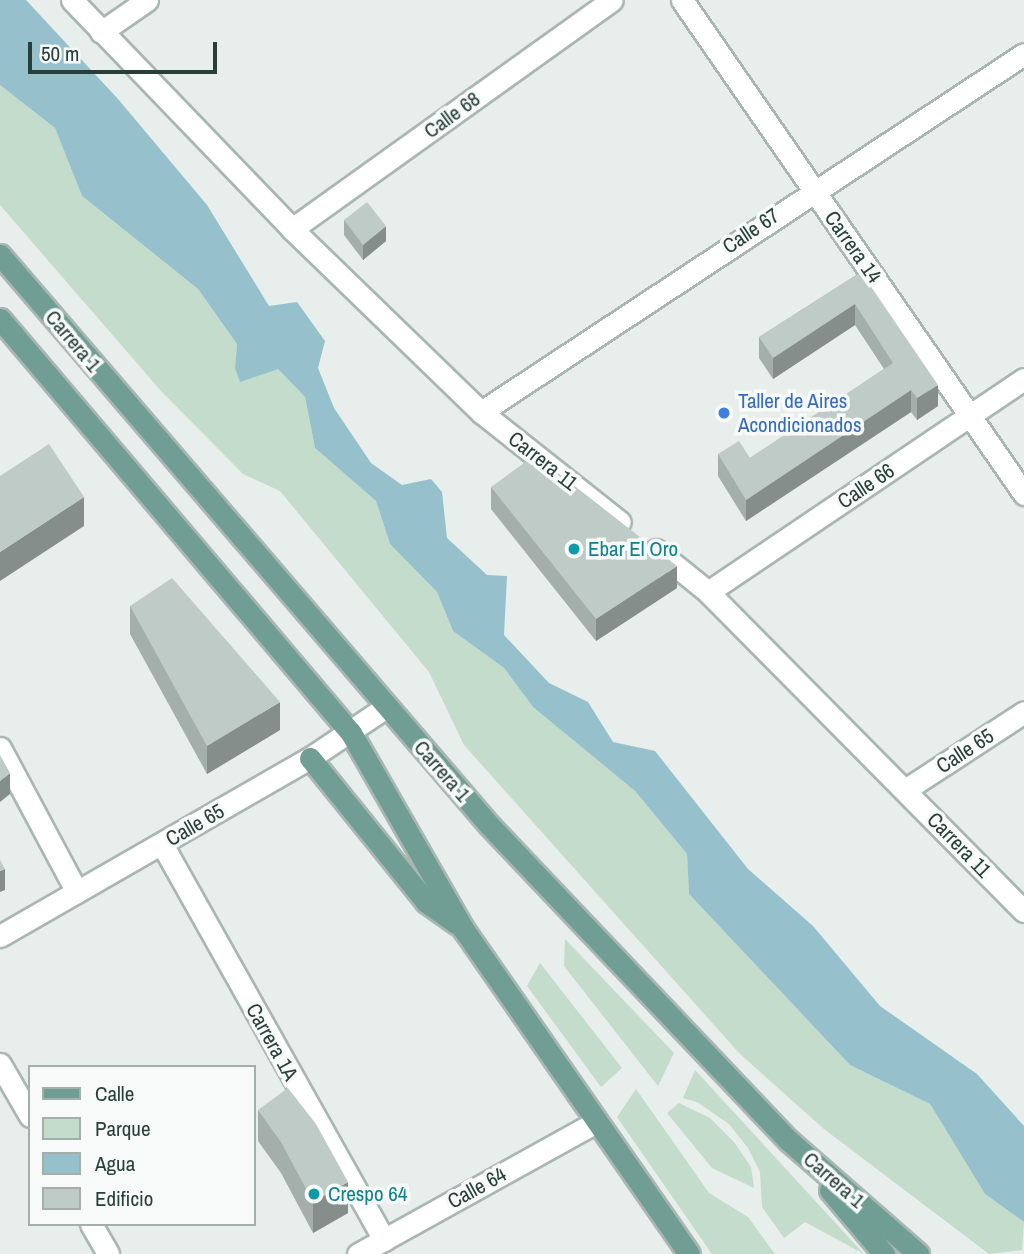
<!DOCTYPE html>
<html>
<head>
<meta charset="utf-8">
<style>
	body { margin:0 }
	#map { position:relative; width:1024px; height:1254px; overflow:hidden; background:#e7eeeb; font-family:"Archivo Narrow",sans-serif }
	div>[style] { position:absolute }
	.green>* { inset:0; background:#c3dccb }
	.water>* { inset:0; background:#96c1cc }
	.roads { filter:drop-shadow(2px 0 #aab6b2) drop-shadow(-2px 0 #aab6b2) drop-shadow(0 2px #aab6b2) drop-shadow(0 -2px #aab6b2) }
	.minor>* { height:21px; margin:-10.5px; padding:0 10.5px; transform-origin:10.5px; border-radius:10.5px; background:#fff }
	.major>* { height:21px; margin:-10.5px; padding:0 10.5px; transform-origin:10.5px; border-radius:10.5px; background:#719e94 }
	.wall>* { inset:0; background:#a4afab }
	.shaded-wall>* { inset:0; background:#868e8b }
	.building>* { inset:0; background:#bfcbc7 }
	.dots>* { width:19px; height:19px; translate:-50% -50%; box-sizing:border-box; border:4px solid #f7faf9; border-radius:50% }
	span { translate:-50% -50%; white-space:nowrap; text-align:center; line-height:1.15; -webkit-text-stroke:7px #f7faf9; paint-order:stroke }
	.street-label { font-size:21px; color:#273e39 }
	.shop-label { font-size:21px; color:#366cbe }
	.left { translate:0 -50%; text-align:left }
	.culture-label { font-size:21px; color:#0d838f }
	.legend { position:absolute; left:28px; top:1065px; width:228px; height:161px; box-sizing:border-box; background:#f7faf9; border:2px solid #a4afac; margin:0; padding:9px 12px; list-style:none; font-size:21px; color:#273e39 }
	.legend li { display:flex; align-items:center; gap:14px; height:35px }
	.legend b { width:35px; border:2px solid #a4afac }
	.scale { position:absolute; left:28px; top:42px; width:189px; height:32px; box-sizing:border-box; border:4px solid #273e39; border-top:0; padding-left:9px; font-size:21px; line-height:24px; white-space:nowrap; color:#273e39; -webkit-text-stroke:5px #f7faf9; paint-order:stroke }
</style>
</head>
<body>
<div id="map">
	<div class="green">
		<i style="clip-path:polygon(0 85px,55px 128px,82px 196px,198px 289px,237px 344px,235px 368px,278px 369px,305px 397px,315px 448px,376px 501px,390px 544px,437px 592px,453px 631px,504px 668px,533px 707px,635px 791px,687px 854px,689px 894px,850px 1065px,930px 1104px,985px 1194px,1024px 1222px,1022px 1250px,989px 1254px,824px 1129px,740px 1054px,464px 745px,429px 672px,280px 491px,243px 474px,161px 391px,0 205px)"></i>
		<i style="clip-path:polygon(565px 939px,674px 1053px,658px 1086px,564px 966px)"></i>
		<i style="clip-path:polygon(540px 963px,622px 1068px,601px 1087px,527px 986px)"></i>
		<i style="clip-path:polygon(695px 1070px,864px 1254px,805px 1222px,784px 1238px,762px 1207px,760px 1172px,748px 1148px,729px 1124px,697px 1102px,683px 1098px)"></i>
		<i style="clip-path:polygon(636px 1089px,709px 1193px,748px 1217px,775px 1254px,712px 1254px,617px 1117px)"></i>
		<i style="clip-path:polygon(679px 1103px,710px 1118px,734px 1142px,751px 1167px,754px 1188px,712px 1168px,667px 1113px)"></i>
	</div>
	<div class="water">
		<i style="clip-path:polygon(0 0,26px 0,118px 99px,207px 205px,269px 306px,297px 302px,325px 341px,318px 368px,334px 408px,371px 463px,402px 485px,431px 479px,442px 492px,447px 538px,487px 575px,507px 576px,504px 635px,549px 683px,588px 702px,613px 742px,655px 751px,748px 869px,813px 926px,880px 1006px,977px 1074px,1024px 1126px,1024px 1222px,985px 1194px,930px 1104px,850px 1065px,689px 894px,687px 854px,635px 791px,533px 707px,504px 668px,453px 631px,437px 592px,390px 544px,376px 501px,315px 448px,305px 397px,278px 369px,240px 382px,235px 368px,237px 344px,198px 289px,82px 196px,55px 128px,0 85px)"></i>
	</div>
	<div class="roads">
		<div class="minor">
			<i style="left:72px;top:0;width:318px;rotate:46.1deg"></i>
			<i style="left:292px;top:229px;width:263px;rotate:44.1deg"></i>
			<i style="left:481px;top:412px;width:177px;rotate:38.4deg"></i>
			<i style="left:682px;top:0;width:601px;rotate:55.3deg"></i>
			<i style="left:101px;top:32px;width:56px;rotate:-34.8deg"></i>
			<i style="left:292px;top:229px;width:393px;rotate:-35.6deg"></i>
			<i style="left:481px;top:412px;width:650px;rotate:-33.4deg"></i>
			<i style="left:656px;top:550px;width:67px;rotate:38.9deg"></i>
			<i style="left:708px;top:592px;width:449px;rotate:45.3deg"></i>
			<i style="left:708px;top:592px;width:381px;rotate:-34deg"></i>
			<i style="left:0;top:748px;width:163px;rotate:61.9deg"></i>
			<i style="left:905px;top:790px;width:142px;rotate:-33.2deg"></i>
			<i style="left:162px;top:844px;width:454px;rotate:60.7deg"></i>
			<i style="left:0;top:936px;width:357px;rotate:-29.9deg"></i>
			<i style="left:310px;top:758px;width:92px;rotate:-33.9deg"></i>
			<i style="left:0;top:1064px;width:60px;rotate:60deg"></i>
			<i style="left:91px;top:1224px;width:34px;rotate:60deg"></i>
			<i style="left:358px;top:1254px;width:272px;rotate:-29deg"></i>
		</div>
		<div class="major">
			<i style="left:0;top:255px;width:752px;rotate:49.37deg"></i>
			<i style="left:490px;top:826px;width:433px;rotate:46.5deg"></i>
			<i style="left:788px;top:1140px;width:173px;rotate:41.2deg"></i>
			<i style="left:0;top:319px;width:543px;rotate:49.71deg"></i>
			<i style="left:351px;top:733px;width:227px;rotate:60.2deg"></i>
			<i style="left:464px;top:930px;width:394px;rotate:55.2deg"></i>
			<i style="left:310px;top:758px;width:185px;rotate:51.1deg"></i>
			<i style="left:426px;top:902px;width:38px;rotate:35deg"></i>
			<i style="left:830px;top:1190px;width:84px;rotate:49.8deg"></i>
		</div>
	</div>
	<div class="wall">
		<i style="clip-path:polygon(344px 220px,386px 241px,363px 260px,344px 235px)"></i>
		<i style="clip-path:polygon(861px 272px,938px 406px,917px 420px,911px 412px,746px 521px,718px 476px,718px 454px,750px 458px,884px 369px,855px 325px,773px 379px,759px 358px,759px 337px)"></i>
		<i style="clip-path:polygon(491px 487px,677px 588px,596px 641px,491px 509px)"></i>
		<i style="clip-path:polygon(130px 606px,280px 730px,207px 774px,130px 634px)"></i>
		<i style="clip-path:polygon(258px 1110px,348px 1213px,313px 1233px,281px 1173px,258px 1141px)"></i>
	</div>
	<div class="shaded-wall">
		<i style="clip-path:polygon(386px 226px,386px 241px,363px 260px,363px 245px)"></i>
		<i style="clip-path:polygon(855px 304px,855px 325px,773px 379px,773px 358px)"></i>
		<i style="clip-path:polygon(938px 385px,938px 406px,917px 420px,917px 398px)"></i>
		<i style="clip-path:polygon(911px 390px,911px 412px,746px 521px,746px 500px)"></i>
		<i style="clip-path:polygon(84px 497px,84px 526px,0 581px,0 552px)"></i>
		<i style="clip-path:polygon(677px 566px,677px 588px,596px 641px,596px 619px)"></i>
		<i style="clip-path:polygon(280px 702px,280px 730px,207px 774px,207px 746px)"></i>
		<i style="clip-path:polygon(10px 773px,10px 794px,0 802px,0 781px)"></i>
		<i style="clip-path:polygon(5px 869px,5px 890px,0 892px,0 871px)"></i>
		<i style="clip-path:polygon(348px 1182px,348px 1213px,313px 1233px,313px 1202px)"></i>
	</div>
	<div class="building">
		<i style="clip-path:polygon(367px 202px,386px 226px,363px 245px,344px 220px)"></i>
		<i style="clip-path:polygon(861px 272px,938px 385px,917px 398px,911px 390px,746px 500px,718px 454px,739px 441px,750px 458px,893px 363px,855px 304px,773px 358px,759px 337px)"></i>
		<i style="clip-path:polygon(49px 444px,84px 497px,0 552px,0 476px)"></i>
		<i style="clip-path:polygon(535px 455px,677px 566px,596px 619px,491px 487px)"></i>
		<i style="clip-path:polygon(172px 578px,280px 702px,207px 746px,130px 606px)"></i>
		<i style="clip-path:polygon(0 755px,10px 773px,0 781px)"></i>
		<i style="clip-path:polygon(0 860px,5px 869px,0 871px)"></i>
		<i style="clip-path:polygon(288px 1088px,316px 1124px,348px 1182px,313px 1202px,281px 1142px,258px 1110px)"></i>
	</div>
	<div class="dots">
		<i style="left:724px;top:413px;background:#3f7fe0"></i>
		<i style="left:574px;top:549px;background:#0f9aa8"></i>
		<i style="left:314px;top:1194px;background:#0f9aa8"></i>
	</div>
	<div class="street-label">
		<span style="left:452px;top:115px;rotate:-36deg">Calle 68</span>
		<span style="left:751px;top:231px;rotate:-34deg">Calle 67</span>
		<span style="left:853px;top:247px;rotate:55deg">Carrera 14</span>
		<span style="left:73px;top:341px;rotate:50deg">Carrera 1</span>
		<span style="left:543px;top:461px;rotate:38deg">Carrera 11</span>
		<span style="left:866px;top:486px;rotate:-34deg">Calle 66</span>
		<span style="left:965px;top:751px;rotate:-33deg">Calle 65</span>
		<span style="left:442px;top:771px;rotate:49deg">Carrera 1</span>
		<span style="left:195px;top:825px;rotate:-30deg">Calle 65</span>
		<span style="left:959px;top:845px;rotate:46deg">Carrera 11</span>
		<span style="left:272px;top:1042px;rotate:61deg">Carrera 1A</span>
		<span style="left:834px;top:1180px;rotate:41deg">Carrera 1</span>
		<span style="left:477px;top:1188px;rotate:-29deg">Calle 64</span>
	</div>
	<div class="shop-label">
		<span class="left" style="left:738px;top:413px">Taller de Aires<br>Acondicionados</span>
	</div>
	<div class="culture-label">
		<span class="left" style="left:588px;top:549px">Ebar El Oro</span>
		<span class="left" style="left:328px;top:1194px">Crespo 64</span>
	</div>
	<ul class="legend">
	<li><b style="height:9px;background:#719e94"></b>Calle</li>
	<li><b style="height:19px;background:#c3dccb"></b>Parque</li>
	<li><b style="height:19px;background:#96c1cc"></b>Agua</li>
	<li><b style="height:19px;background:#bfcbc7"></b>Edificio</li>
	</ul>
	<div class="scale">50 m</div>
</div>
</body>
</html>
